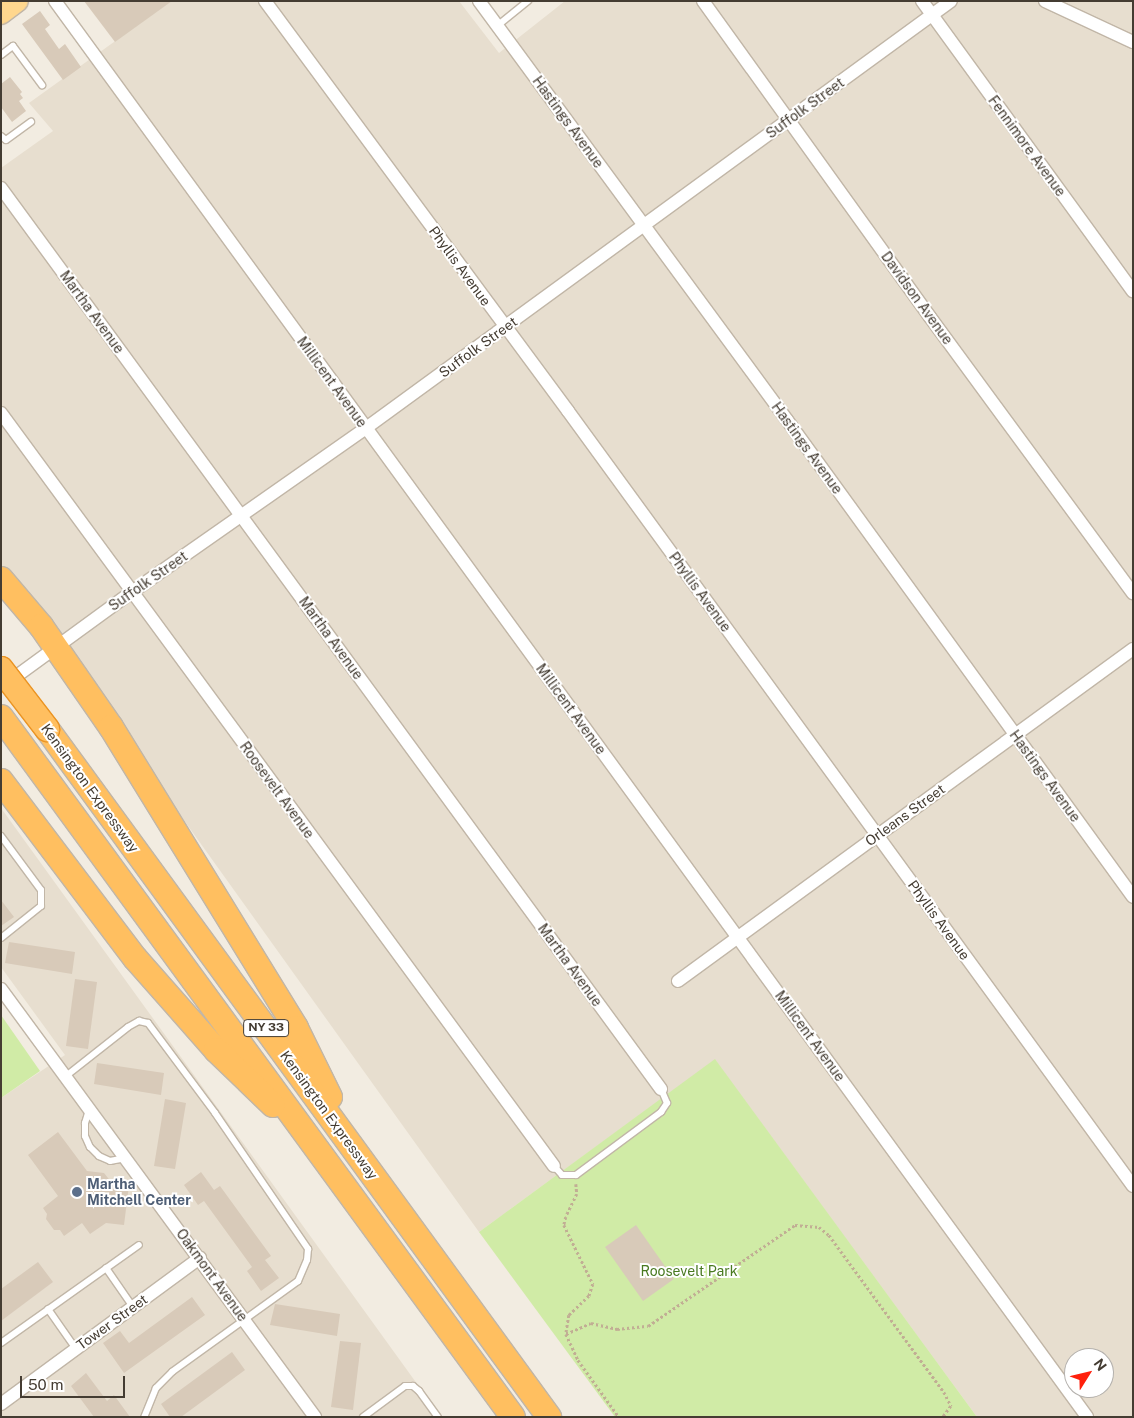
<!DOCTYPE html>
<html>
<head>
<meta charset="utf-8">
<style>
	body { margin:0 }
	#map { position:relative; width:1134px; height:1418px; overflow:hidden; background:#f2ece1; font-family:"Public Sans",sans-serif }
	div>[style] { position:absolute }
	.residential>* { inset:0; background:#e7decf }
	.green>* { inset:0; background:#d0eba6 }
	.building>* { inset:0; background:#d8cab9 }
	.path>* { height:2.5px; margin-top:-1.25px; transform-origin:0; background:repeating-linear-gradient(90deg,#c1ae94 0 2.5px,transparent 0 5px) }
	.roads { filter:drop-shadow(1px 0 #c1b6a7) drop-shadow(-1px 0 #c1b6a7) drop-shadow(0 1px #c1b6a7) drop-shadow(0 -1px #c1b6a7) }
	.service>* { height:6px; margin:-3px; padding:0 3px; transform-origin:3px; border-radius:3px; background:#fff }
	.minor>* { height:12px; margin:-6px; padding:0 6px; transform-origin:6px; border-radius:6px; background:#fff }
	.primary>* { height:20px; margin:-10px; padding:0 10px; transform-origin:10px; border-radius:10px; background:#ffd78e }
	.motorway>* { height:24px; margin:-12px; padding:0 12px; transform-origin:12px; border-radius:12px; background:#ffbf60 }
	.bridges { filter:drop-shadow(1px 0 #ea9424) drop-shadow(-1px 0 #ea9424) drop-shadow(0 1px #ea9424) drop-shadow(0 -1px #ea9424) }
	.motorway-bridge>* { height:24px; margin:-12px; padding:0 12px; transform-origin:12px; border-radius:12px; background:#ffbf60 }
	.dots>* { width:14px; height:14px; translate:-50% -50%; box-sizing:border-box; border:2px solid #fff; border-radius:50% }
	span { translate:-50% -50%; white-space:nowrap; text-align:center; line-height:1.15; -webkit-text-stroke:4px #fff; paint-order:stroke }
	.shield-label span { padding:1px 4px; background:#fff; border:1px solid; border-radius:4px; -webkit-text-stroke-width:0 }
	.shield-label { font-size:12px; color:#443c32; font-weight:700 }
	.street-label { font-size:14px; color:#443c32 }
	.service-label { font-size:14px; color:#4e5e75; font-weight:700 }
	.left { translate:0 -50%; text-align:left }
	.park-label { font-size:14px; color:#497a21 }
	.frame { position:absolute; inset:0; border:2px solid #443c32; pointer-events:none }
	.north { position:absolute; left:1064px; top:1348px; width:50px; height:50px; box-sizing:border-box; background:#fff; border:1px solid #b4b1ad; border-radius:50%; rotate:54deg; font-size:14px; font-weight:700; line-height:20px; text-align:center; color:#443c32 }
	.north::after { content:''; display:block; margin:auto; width:18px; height:22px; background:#ff200c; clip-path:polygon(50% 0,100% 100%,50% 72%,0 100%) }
	.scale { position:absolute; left:20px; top:1376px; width:105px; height:22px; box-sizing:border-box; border:2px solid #443c32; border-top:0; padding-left:6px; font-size:15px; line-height:18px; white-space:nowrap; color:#443c32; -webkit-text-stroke:4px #fff; paint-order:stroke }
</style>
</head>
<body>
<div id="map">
	<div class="residential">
		<i style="clip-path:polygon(evenodd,171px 1px,459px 1px,499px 53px,565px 1px,1133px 1px,1133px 1417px,977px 1417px,715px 1060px,479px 1232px,1px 565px,1px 168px,53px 131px,29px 103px,171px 1px,1074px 1358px,1104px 1358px,1104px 1388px,1074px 1388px,1074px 1358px)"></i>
		<i style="clip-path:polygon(1px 808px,441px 1417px,1px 1417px,1px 1098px,65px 1055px,1px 967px)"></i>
	</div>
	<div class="green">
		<i style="clip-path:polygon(1px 1015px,40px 1071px,1px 1098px)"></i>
		<i style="clip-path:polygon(715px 1059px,977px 1417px,615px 1417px,479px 1232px)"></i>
	</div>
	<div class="building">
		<i style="clip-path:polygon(84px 1px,172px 1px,115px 42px)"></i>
		<i style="clip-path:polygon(40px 11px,50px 25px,45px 29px,59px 49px,65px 44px,81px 67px,63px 80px,22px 24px)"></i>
		<i style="clip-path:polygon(10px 77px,22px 92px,20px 94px,23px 98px,19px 101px,26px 111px,12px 122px,1px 107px,1px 84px)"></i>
		<i style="clip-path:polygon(1px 900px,14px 917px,1px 926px)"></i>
		<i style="clip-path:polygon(9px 942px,75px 952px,72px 974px,5px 963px)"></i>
		<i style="clip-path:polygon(75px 979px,97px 982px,88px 1049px,66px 1046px)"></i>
		<i style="clip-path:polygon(97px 1063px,164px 1073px,161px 1095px,94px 1084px)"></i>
		<i style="clip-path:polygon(165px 1099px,186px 1103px,175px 1169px,154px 1166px)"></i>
		<i style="clip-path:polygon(58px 1132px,87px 1171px,104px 1173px,112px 1183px,129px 1185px,124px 1225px,106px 1223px,90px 1234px,82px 1223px,64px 1236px,60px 1230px,54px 1230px,46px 1219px,47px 1214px,43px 1208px,58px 1196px,28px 1155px)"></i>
		<i style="clip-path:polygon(201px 1172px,214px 1190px,220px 1186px,271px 1256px,265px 1260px,279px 1278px,261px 1291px,247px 1271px,252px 1267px,204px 1201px,198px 1205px,184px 1185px)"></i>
		<i style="clip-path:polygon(636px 1225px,674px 1279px,643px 1301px,605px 1247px)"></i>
		<i style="clip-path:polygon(38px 1262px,53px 1282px,1px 1321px,1px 1289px)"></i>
		<i style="clip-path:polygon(192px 1297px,205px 1315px,124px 1373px,103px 1343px,120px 1331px,129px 1343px)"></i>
		<i style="clip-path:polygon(275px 1304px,340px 1314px,337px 1336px,270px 1325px)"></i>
		<i style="clip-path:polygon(340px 1341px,361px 1343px,353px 1410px,331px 1407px)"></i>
		<i style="clip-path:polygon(232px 1352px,245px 1370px,181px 1417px,170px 1417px,161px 1404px)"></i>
		<i style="clip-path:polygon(86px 1373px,107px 1401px,114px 1395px,130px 1417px,94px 1417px,71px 1386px)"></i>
	</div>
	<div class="path">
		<i style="left:576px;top:1184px;width:10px;rotate:84deg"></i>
		<i style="left:577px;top:1194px;width:25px;rotate:116deg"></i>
		<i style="left:566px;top:1217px;width:8px;rotate:104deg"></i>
		<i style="left:564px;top:1225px;width:66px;rotate:63.8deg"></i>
		<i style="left:593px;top:1284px;width:13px;rotate:108deg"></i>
		<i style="left:589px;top:1296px;width:28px;rotate:136deg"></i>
		<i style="left:569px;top:1315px;width:19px;rotate:99deg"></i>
		<i style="left:566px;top:1334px;width:29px;rotate:65deg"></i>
		<i style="left:578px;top:1360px;width:70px;rotate:54.3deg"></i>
		<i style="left:566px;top:1334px;width:27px;rotate:-24deg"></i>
		<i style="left:591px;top:1323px;width:27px;rotate:13deg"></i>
		<i style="left:617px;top:1329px;width:31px;rotate:-6deg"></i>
		<i style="left:648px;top:1326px;width:178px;rotate:-34.5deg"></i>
		<i style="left:795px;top:1225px;width:24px;rotate:5deg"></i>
		<i style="left:819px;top:1227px;width:13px;rotate:39deg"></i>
		<i style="left:829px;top:1235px;width:195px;rotate:53.8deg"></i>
		<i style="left:944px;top:1392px;width:16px;rotate:63deg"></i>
		<i style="left:951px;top:1406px;width:14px;rotate:126deg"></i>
	</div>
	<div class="roads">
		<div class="service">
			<i style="left:497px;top:26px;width:40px;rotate:-39deg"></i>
			<i style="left:1px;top:55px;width:15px;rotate:-37deg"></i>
			<i style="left:13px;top:46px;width:49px;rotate:53.4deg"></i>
			<i style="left:1px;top:136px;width:6px;rotate:39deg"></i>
			<i style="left:6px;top:140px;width:31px;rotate:-36deg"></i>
			<i style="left:1px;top:836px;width:67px;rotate:53.5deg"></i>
			<i style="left:41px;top:890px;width:16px;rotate:90deg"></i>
			<i style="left:41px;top:906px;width:51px;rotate:141.3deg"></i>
			<i style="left:66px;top:1076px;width:79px;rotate:-38.3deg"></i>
			<i style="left:128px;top:1027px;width:13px;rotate:-29deg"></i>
			<i style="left:139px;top:1021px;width:9px;rotate:13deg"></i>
			<i style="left:148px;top:1023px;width:112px;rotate:53.3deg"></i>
			<i style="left:215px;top:1113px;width:165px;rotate:55.6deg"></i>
			<i style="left:308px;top:1249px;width:11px;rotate:95deg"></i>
			<i style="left:307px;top:1260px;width:23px;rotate:113deg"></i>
			<i style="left:298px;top:1281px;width:155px;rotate:144.2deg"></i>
			<i style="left:172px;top:1372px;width:23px;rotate:135deg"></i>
			<i style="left:156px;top:1388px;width:31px;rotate:112deg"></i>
			<i style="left:89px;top:1110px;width:14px;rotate:107deg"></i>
			<i style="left:85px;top:1123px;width:13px;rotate:90deg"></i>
			<i style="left:85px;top:1136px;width:12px;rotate:66deg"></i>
			<i style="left:90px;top:1147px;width:13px;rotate:45deg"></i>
			<i style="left:99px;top:1156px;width:12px;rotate:24deg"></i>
			<i style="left:110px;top:1161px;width:16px;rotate:-11deg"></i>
			<i style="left:554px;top:1166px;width:12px;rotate:48deg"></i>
			<i style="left:562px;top:1175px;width:14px"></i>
			<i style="left:576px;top:1175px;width:106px;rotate:-36.5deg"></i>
			<i style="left:661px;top:1112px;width:11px;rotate:-56deg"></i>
			<i style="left:667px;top:1103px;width:15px;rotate:-113deg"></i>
			<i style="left:106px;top:1268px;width:47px;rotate:55.3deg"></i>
			<i style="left:48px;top:1309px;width:49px;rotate:55deg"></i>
			<i style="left:1px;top:1343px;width:169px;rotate:-35.4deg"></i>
			<i style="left:363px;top:1417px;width:52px;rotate:-36.4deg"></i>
			<i style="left:405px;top:1386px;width:8px"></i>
			<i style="left:413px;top:1386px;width:8px;rotate:40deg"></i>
			<i style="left:419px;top:1391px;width:32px;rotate:54deg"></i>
		</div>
		<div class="minor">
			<i style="left:55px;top:1px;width:1752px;rotate:53.91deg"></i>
			<i style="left:265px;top:1px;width:510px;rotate:53.53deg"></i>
			<i style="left:568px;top:411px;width:959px;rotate:53.91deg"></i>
			<i style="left:479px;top:1px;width:520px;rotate:53.68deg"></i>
			<i style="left:787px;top:420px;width:589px;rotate:54.04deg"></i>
			<i style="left:703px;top:1px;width:389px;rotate:54.3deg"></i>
			<i style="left:930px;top:317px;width:343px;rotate:53.7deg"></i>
			<i style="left:922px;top:1px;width:359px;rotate:54deg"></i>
			<i style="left:1045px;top:1px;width:97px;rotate:25deg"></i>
			<i style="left:1px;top:188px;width:1117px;rotate:53.78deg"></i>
			<i style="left:1px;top:413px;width:934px;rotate:53.71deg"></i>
			<i style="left:7px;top:683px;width:155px;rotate:-36.1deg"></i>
			<i style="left:132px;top:592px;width:286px;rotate:-35deg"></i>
			<i style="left:366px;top:428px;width:724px;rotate:-36.13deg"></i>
			<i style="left:678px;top:981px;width:563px;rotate:-36.12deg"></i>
			<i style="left:1px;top:989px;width:531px;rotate:53.73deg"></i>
			<i style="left:1px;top:1404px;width:247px;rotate:-36.3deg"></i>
		</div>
		<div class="primary">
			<i style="left:1px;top:14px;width:21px;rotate:-37deg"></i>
		</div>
		<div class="motorway">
			<i style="left:1px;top:579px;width:62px;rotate:49.6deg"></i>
			<i style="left:41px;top:626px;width:123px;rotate:55.3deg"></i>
			<i style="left:111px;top:727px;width:353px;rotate:58.4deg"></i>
			<i style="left:296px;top:1028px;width:77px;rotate:63.8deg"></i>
			<i style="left:1px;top:717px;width:867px;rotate:53.82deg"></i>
			<i style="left:47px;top:729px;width:852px;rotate:53.88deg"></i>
			<i style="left:1px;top:781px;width:222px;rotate:52.9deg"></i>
			<i style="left:135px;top:958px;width:123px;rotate:48.6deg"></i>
			<i style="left:216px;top:1050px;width:79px;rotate:44deg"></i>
		</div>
	</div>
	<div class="bridges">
		<div class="motorway-bridge">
			<i style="left:1px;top:669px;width:76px;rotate:52.5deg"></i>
		</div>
	</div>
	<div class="dots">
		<i style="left:77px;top:1192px;background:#5c6f8a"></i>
	</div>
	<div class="shield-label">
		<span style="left:266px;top:1028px">NY 33</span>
	</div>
	<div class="street-label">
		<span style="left:805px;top:108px;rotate:-36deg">Suffolk Street</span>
		<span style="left:568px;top:122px;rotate:54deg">Hastings Avenue</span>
		<span style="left:1027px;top:146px;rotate:54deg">Fennimore Avenue</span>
		<span style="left:460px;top:266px;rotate:54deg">Phyllis Avenue</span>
		<span style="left:917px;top:298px;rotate:54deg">Davidson Avenue</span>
		<span style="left:92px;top:312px;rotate:54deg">Martha Avenue</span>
		<span style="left:478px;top:347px;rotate:-36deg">Suffolk Street</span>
		<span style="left:332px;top:382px;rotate:54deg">Millicent Avenue</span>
		<span style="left:807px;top:448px;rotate:54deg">Hastings Avenue</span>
		<span style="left:148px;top:581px;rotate:-35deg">Suffolk Street</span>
		<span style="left:700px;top:592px;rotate:54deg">Phyllis Avenue</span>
		<span style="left:331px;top:638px;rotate:54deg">Martha Avenue</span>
		<span style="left:571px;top:709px;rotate:54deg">Millicent Avenue</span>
		<span style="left:1045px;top:776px;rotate:54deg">Hastings Avenue</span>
		<span style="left:90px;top:788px;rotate:54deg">Kensington Expressway</span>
		<span style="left:277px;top:790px;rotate:54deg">Roosevelt Avenue</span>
		<span style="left:905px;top:815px;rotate:-36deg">Orleans Street</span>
		<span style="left:939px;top:920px;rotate:54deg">Phyllis Avenue</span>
		<span style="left:570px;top:965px;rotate:54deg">Martha Avenue</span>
		<span style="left:810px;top:1036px;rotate:54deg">Millicent Avenue</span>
		<span style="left:329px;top:1115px;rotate:54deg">Kensington Expressway</span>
		<span style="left:212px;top:1275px;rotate:54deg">Oakmont Avenue</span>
		<span style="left:112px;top:1322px;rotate:-36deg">Tower Street</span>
	</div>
	<div class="service-label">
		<span class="left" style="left:87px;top:1192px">Martha<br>Mitchell Center</span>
	</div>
	<div class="park-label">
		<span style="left:689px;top:1271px">Roosevelt Park</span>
	</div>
	<div class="frame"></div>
	<div class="north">N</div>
	<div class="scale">50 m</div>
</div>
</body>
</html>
